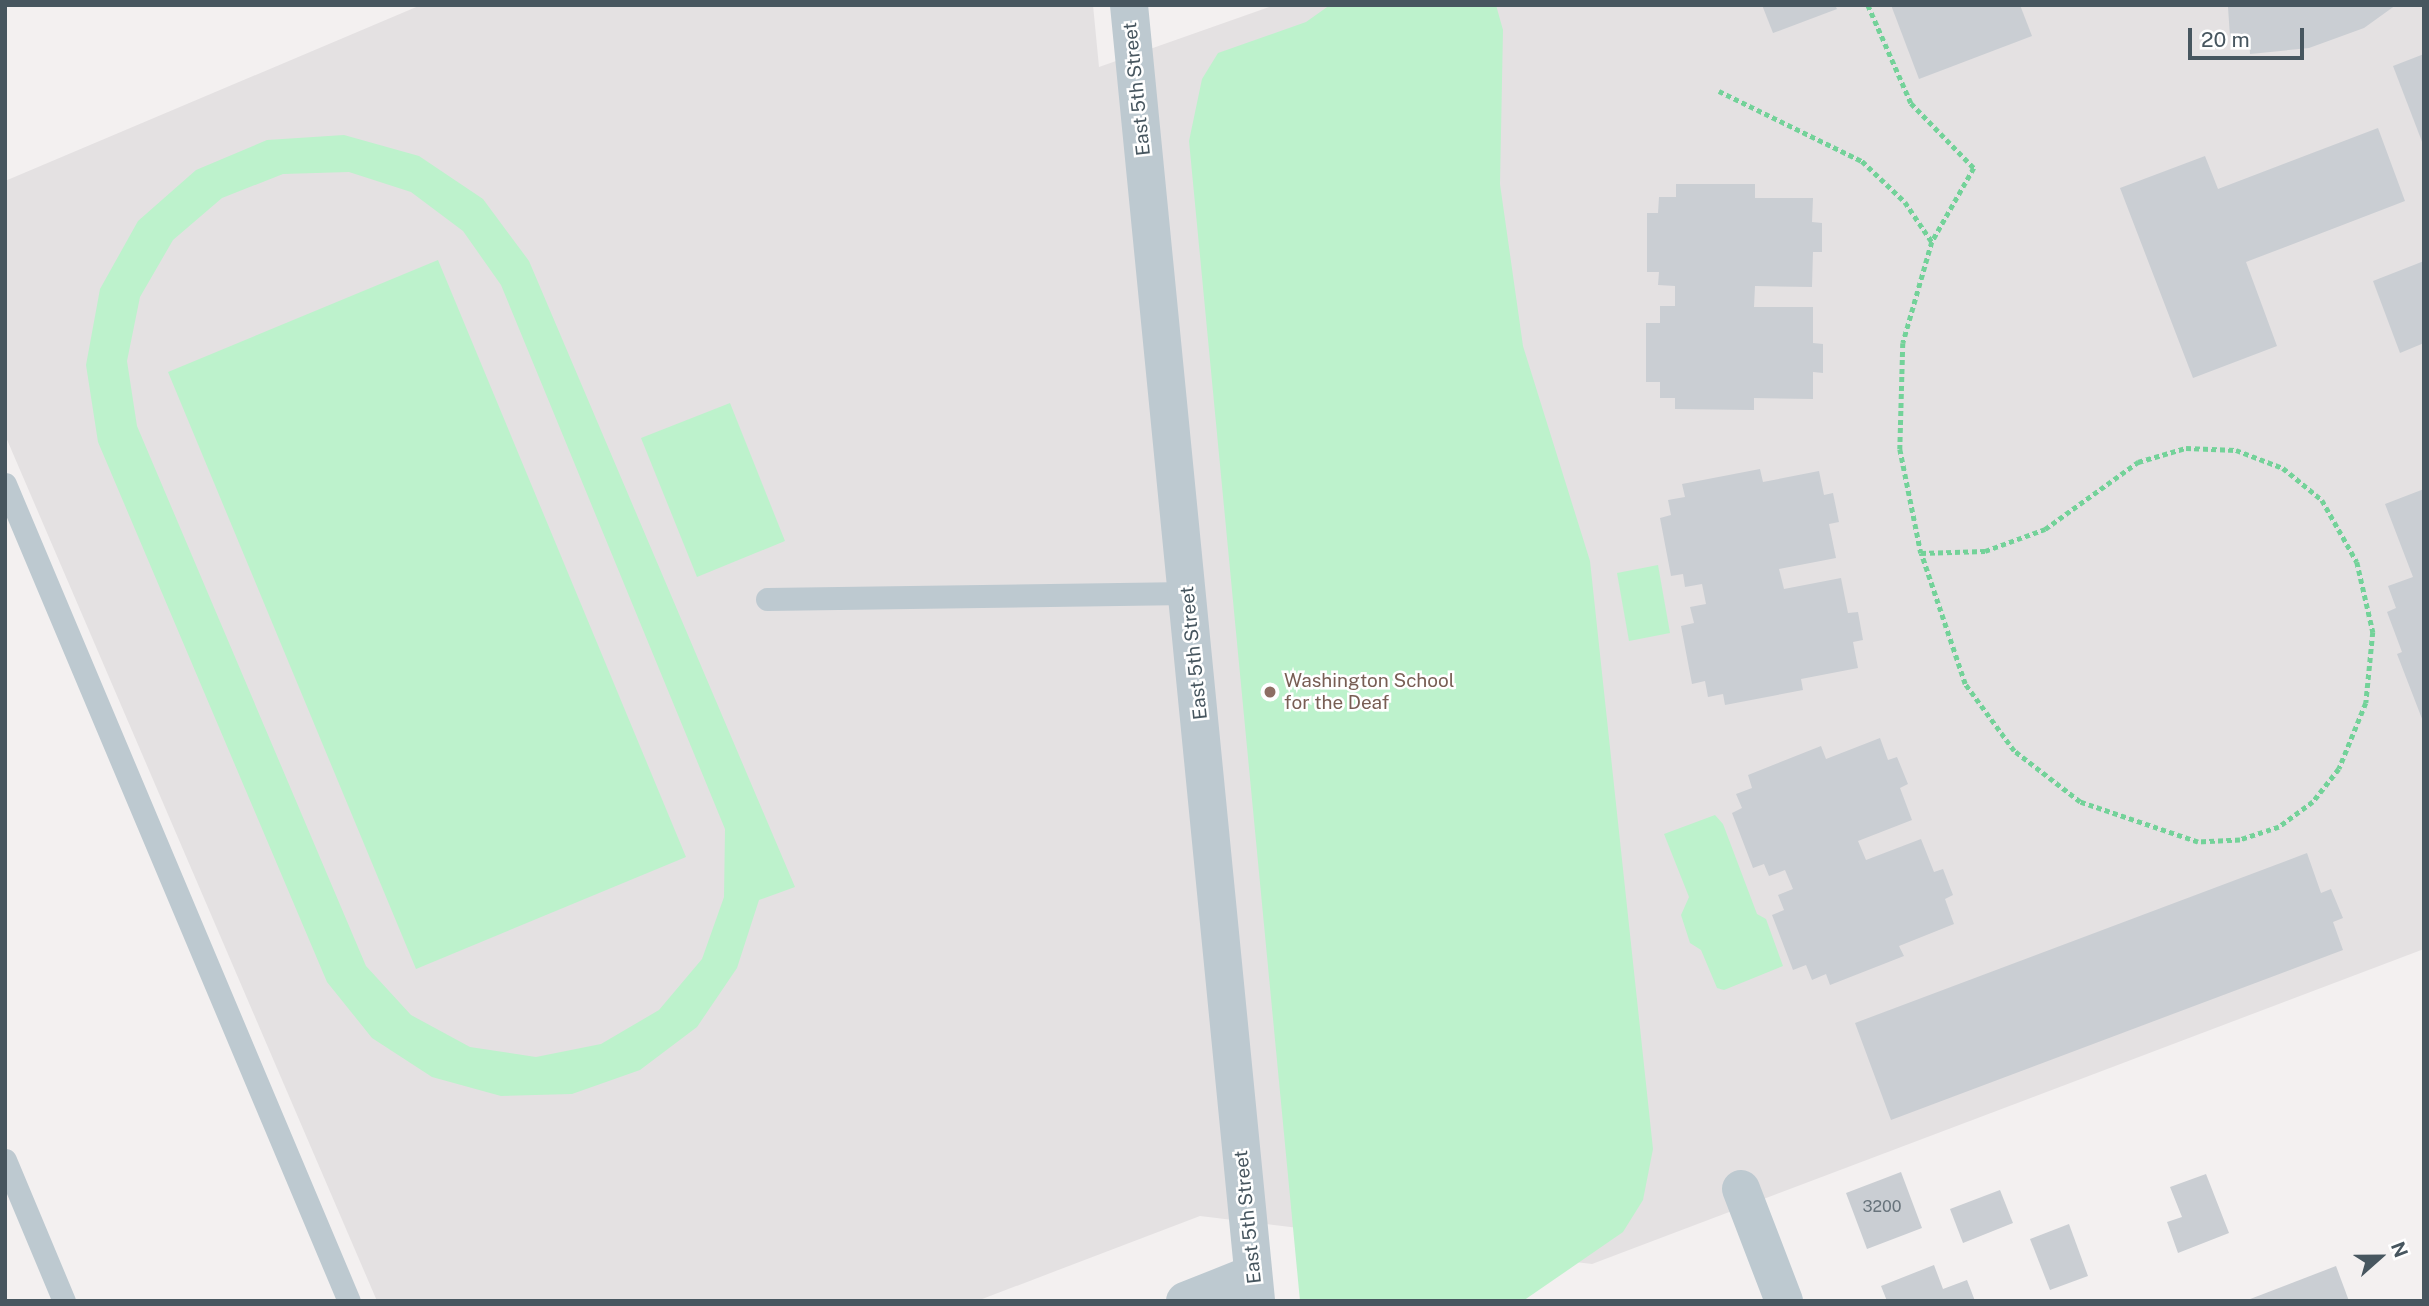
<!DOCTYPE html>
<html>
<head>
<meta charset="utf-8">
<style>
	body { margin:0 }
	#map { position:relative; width:2429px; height:1306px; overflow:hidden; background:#f3f0f0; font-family:"Public Sans",sans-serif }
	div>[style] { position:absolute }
	.education>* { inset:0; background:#e4e1e2 }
	.green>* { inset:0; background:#bdf2cc }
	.building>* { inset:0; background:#caced3 }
	.path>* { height:4.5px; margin-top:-2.25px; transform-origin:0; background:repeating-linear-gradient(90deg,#73d299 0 5px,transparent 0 8.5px) }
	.service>* { height:23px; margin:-11.5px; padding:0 11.5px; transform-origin:11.5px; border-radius:11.5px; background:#bdc9d0 }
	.minor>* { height:38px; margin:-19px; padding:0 19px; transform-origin:19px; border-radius:19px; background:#bdc9d0 }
	.tertiary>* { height:38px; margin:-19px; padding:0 19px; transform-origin:19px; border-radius:19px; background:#bdc9d0 }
	.dots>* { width:19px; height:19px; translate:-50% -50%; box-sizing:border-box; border:4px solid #fff; border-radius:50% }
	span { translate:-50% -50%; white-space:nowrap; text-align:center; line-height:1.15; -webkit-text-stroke:5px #fff; paint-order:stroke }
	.number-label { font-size:16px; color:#68747c }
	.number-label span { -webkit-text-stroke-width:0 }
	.street-label { font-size:19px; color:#47565f }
	.education-label { font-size:19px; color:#785e54 }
	.left { translate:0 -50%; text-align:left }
	.frame { position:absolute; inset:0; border:7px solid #47565f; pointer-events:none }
	.north { position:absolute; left:2345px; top:1222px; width:70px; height:70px; -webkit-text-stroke:5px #fff; paint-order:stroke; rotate:69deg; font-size:19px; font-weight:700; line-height:28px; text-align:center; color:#47565f }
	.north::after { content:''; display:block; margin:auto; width:24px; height:32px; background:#47565f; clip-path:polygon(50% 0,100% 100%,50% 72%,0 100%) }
	.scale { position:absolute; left:2188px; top:28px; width:116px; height:32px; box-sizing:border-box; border:4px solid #47565f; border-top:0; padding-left:9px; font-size:21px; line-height:24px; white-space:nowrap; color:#47565f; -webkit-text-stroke:5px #fff; paint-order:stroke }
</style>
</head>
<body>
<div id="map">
	<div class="education">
		<i style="clip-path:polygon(421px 5px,1093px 5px,1099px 67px,1275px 5px,2424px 5px,2424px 949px,1592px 1264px,1200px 1216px,977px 1301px,377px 1301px,5px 435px,5px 181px)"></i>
	</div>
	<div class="green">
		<i style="clip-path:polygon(1330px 5px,1496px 5px,1503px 30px,1500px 184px,1523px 346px,1590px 561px,1653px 1149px,1643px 1200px,1623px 1232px,1523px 1301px,1300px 1301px,1189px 141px,1202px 79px,1218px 53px,1306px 22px)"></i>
		<i style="clip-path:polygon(evenodd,344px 135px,419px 156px,483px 199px,529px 261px,795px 887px,759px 900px,737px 968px,697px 1027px,640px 1070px,572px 1094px,501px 1096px,432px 1077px,372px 1038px,327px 982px,98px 442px,86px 365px,100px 289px,138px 221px,196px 170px,267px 140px,344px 135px,349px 172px,411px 192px,463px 231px,501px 285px,725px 829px,724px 897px,702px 959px,659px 1010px,601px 1044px,536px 1057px,470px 1047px,411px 1015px,366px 966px,137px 426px,127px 361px,140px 297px,173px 240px,222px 198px,283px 174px,349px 172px)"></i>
		<i style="clip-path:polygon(438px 260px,686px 857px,416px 969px,168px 372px)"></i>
		<i style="clip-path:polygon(730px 403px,785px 541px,697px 577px,641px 438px)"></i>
		<i style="clip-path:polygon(1658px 565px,1670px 633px,1629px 641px,1617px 573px)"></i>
		<i style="clip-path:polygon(1715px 815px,1723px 824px,1757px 914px,1766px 919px,1783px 966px,1724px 990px,1717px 988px,1701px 950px,1690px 943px,1681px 915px,1689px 897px,1664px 834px)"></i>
	</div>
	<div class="building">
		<i style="clip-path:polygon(1762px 5px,1835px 5px,1837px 9px,1773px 33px)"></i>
		<i style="clip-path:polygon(1891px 5px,2020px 5px,2032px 36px,1919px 79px)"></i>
		<i style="clip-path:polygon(2396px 5px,2364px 28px,2309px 48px,2250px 54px,2249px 36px,2230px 37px,2228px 7px)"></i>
		<i style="clip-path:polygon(2424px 54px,2424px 147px,2393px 66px)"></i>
		<i style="clip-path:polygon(2378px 128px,2405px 201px,2246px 262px,2277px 346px,2193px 378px,2120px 188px,2205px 156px,2218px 189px)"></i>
		<i style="clip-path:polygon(1676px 184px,1755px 184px,1755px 198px,1813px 198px,1812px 222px,1822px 223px,1822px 252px,1813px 252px,1812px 287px,1755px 286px,1754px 307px,1813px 307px,1813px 343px,1823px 344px,1823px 373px,1813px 372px,1813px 399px,1754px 398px,1754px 410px,1675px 409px,1675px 398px,1660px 398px,1660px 382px,1646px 382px,1646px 323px,1660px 323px,1660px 306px,1675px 306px,1675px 286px,1658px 285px,1659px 272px,1647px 272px,1647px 213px,1658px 213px,1659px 197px,1676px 197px)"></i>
		<i style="clip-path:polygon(2424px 261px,2424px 343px,2400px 353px,2373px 281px)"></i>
		<i style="clip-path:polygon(1760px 469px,1763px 482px,1819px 471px,1824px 495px,1833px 493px,1839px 522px,1829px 524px,1836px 558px,1779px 569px,1784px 589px,1841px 578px,1848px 613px,1858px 612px,1863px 640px,1853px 642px,1858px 668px,1801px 679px,1803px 690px,1725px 705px,1723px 694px,1708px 697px,1705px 681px,1692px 684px,1681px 626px,1694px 623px,1690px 607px,1706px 604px,1702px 584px,1685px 587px,1683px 574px,1671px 576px,1660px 518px,1671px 515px,1668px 500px,1685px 497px,1682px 484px)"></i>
		<i style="clip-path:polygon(2424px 489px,2424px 724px,2397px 654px,2402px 652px,2387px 612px,2396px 608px,2388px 586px,2413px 577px,2385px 504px)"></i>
		<i style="clip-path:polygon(1880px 738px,1888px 760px,1897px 757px,1908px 784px,1900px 788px,1912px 820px,1858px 841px,1866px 860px,1921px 839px,1934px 872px,1943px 869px,1953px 895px,1945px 899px,1954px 924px,1899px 946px,1904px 956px,1830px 985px,1826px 974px,1812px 980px,1806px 965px,1793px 970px,1772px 915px,1784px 910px,1778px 895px,1793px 889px,1785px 870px,1769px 876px,1764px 864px,1753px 868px,1732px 813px,1742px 808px,1736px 794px,1752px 788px,1748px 775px,1821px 746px,1826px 759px)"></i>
		<i style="clip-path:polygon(2307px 853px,2321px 893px,2331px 889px,2343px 918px,2333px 922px,2343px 950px,1891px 1120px,1855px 1023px)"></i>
		<i style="clip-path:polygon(1901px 1172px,1922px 1228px,1867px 1249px,1846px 1193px)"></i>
		<i style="clip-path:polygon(2206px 1174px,2229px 1233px,2178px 1253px,2167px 1222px,2182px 1217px,2170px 1187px)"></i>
		<i style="clip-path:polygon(2000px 1190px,2013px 1223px,1963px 1243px,1950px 1209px)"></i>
		<i style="clip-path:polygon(2069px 1224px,2088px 1276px,2050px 1290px,2030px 1239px)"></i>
		<i style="clip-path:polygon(1934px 1265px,1943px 1289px,1967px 1280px,1975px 1301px,1887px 1301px,1881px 1286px)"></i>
		<i style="clip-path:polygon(2336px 1266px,2349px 1301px,2245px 1301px)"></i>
	</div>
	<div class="path">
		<i style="left:1868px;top:5px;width:107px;rotate:66.3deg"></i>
		<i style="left:1911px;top:103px;width:91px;rotate:45.9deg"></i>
		<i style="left:1974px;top:168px;width:85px;rotate:119.6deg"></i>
		<i style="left:1719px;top:91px;width:159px;rotate:26.1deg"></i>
		<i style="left:1862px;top:161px;width:59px;rotate:43.6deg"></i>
		<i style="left:1905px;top:202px;width:48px;rotate:56deg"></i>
		<i style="left:1932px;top:242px;width:105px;rotate:106deg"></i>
		<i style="left:1903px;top:343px;width:106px;rotate:91.6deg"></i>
		<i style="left:1900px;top:449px;width:106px;rotate:78.6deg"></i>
		<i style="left:1921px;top:553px;width:64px;rotate:-1.8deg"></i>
		<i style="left:1985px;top:551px;width:64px;rotate:-20.1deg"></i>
		<i style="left:2045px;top:529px;width:115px;rotate:-35.8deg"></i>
		<i style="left:2138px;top:462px;width:50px;rotate:-16.3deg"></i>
		<i style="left:2186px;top:448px;width:50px;rotate:2.3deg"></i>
		<i style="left:2236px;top:450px;width:50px;rotate:21deg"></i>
		<i style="left:2283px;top:468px;width:50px;rotate:39.4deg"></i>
		<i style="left:2322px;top:500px;width:71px;rotate:60.6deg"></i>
		<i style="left:2357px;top:562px;width:72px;rotate:77.1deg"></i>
		<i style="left:2373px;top:632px;width:71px;rotate:95.6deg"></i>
		<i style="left:2366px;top:703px;width:71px;rotate:112.2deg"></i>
		<i style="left:2339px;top:769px;width:42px;rotate:128.2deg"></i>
		<i style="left:2313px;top:802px;width:42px;rotate:143.7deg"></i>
		<i style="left:2279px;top:827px;width:41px;rotate:161.6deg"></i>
		<i style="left:2240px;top:840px;width:42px;rotate:177.3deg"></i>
		<i style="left:2198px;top:842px;width:125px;rotate:-161.3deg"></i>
		<i style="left:2080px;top:802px;width:83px;rotate:-142.3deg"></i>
		<i style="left:2014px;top:751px;width:83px;rotate:-126.2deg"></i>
		<i style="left:1965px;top:684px;width:138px;rotate:-108.6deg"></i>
	</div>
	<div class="service">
		<i style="left:5px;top:484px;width:886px;rotate:67.17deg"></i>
		<i style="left:767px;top:599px;width:421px;rotate:-0.8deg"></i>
		<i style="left:5px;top:1160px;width:153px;rotate:67.3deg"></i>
	</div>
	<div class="minor">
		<i style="left:1741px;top:1189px;width:120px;rotate:69deg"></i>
	</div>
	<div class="tertiary">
		<i style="left:1129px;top:5px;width:1302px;rotate:84.4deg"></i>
		<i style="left:1185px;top:1301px;width:73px;rotate:-21.7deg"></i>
	</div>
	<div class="dots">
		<i style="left:1270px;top:692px;background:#8d6e63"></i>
	</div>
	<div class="number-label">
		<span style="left:1882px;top:1207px">3200</span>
	</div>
	<div class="street-label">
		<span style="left:1137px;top:89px;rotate:-96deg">East 5th Street</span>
		<span style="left:1194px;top:653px;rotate:-96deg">East 5th Street</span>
		<span style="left:1248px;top:1217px;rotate:-96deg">East 5th Street</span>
	</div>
	<div class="education-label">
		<span class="left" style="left:1284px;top:692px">Washington School<br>for the Deaf</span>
	</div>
	<div class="frame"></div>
	<div class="north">N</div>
	<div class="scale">20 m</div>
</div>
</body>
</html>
